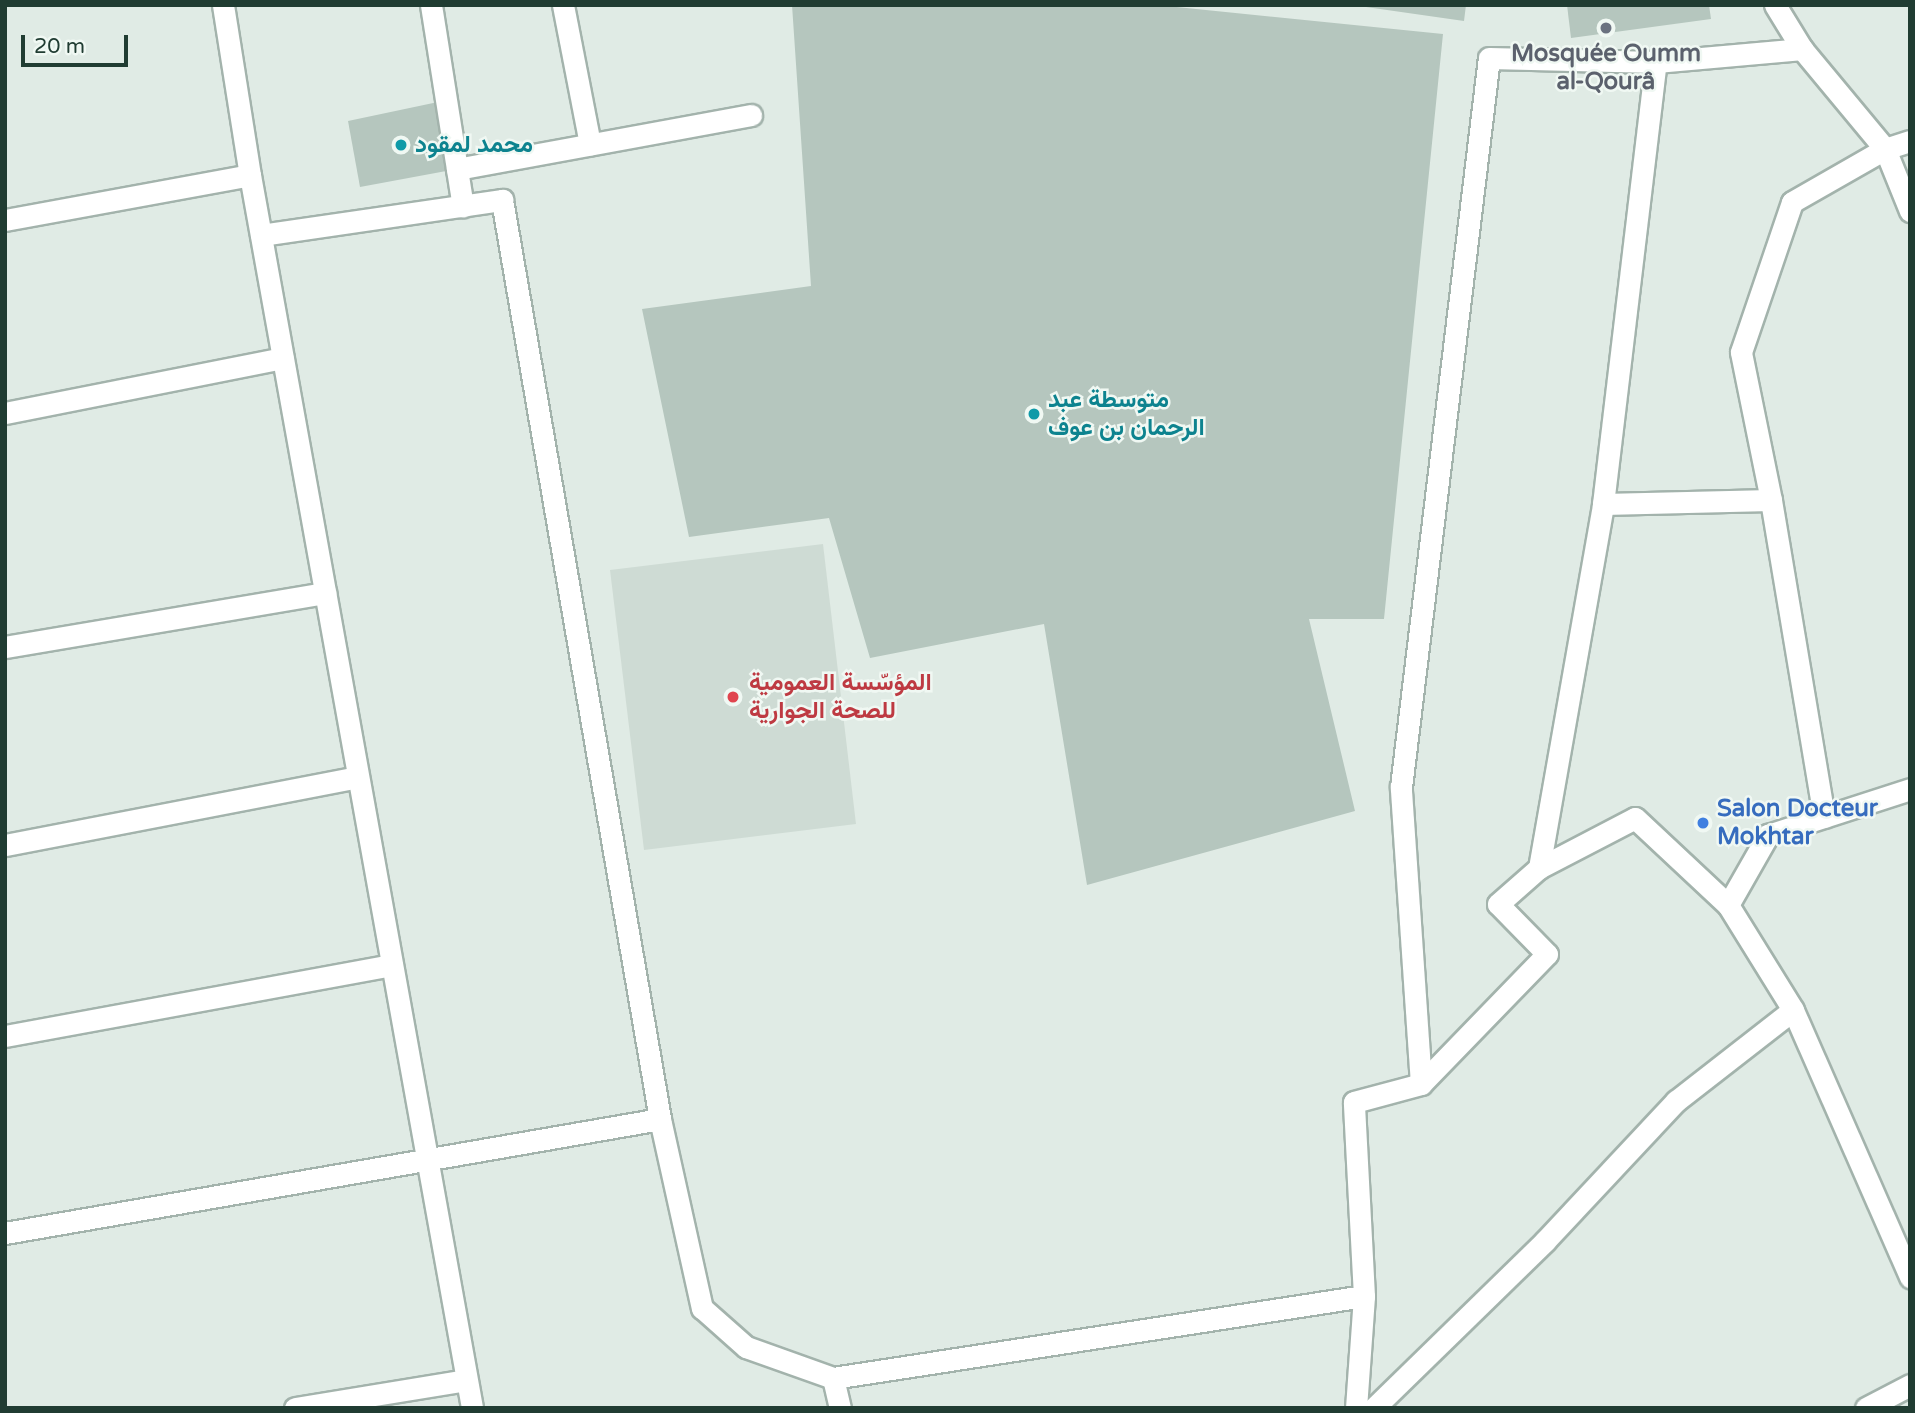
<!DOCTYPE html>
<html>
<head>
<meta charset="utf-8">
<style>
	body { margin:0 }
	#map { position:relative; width:1915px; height:1413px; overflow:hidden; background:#e0ebe5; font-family:"Varela Round",Vazirmatn,sans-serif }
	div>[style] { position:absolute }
	.built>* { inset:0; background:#cedbd4 }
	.building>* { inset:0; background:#b5c6be }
	.roads { filter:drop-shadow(2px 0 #a3b3ac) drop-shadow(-2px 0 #a3b3ac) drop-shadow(0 2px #a3b3ac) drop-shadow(0 -2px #a3b3ac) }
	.street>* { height:21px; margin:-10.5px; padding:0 10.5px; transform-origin:10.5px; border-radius:10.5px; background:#fff }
	.dots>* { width:19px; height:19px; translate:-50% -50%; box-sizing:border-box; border:4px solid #f0f8f3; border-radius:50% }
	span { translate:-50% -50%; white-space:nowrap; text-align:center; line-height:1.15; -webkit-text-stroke:5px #f0f8f3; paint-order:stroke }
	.worship-label { font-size:24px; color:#5b616d; font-weight:700 }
	.culture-label { font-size:24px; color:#0d838f; font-weight:700 }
	.left { translate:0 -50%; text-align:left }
	.health-label { font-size:24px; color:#be3a42; font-weight:700 }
	.shop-label { font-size:24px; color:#366cbe; font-weight:700 }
	.frame { position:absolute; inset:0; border:7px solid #203c32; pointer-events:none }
	.scale { position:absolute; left:21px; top:35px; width:107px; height:32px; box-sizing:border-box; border:4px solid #203c32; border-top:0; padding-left:9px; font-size:21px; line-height:24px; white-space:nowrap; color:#203c32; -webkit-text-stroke:5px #f0f8f3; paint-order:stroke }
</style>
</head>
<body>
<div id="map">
	<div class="built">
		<i style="clip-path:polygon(823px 544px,856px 824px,644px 850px,610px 570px)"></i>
	</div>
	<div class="building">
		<i style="clip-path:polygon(792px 5px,1157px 5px,1443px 34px,1384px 619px,1309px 619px,1355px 811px,1087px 885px,1044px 624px,870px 658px,829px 518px,689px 537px,642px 309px,811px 286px)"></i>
		<i style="clip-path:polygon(1352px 5px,1466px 5px,1464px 21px)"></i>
		<i style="clip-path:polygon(1567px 5px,1709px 5px,1711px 19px,1571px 38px)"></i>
		<i style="clip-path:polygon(438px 102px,457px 169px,360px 187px,348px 121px)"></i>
	</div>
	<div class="roads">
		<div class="street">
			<i style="left:223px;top:5px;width:172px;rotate:81deg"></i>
			<i style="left:250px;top:175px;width:1253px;rotate:79.79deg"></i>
			<i style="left:431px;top:5px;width:204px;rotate:81deg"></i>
			<i style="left:563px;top:5px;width:142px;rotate:79deg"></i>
			<i style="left:1775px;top:5px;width:52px;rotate:58.5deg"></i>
			<i style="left:1802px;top:49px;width:130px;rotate:50.3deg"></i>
			<i style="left:1885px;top:149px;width:67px;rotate:68deg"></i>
			<i style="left:457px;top:169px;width:299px;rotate:-10.4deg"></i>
			<i style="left:5px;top:220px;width:249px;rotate:-10.4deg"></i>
			<i style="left:261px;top:235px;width:244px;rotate:-8.3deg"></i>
			<i style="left:502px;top:200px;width:932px;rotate:80.24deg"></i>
			<i style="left:660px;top:1119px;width:194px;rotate:77.5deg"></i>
			<i style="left:702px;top:1308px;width:59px;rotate:41.6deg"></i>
			<i style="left:746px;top:1347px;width:92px;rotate:19.6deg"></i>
			<i style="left:833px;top:1378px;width:31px;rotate:77deg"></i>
			<i style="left:5px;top:413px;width:283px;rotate:-11.2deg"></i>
			<i style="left:1603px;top:504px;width:168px;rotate:-1.4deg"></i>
			<i style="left:5px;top:647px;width:325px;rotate:-9.6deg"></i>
			<i style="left:1824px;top:817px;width:321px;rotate:-99.5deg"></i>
			<i style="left:1771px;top:500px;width:151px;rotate:-101.5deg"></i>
			<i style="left:1741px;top:352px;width:158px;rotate:-71.2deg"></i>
			<i style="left:1792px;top:202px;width:107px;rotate:-29.7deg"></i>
			<i style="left:1885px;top:149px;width:26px;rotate:-18deg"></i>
			<i style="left:5px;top:845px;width:359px;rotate:-10.9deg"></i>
			<i style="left:1539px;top:868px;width:108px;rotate:-27.5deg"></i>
			<i style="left:1635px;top:818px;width:127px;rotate:43.1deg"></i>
			<i style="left:1728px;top:905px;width:123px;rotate:58.2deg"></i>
			<i style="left:1793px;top:1010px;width:292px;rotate:66.3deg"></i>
			<i style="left:1728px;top:905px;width:81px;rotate:-60.3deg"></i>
			<i style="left:1768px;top:835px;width:149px;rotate:-17.9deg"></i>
			<i style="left:5px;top:1036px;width:393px;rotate:-10.4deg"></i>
			<i style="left:1421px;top:1084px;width:298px;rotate:-93.9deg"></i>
			<i style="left:1401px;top:787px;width:734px;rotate:-83.12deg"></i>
			<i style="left:1489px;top:58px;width:167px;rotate:1.4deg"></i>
			<i style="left:1656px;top:62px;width:147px;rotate:-5.1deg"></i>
			<i style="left:5px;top:1233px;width:665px;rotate:-9.87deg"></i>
			<i style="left:833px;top:1378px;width:537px;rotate:-8.78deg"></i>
			<i style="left:295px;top:1408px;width:173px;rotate:-9.3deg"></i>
			<i style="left:1356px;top:1408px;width:112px;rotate:-85.9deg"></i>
			<i style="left:1364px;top:1296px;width:194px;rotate:-93deg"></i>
			<i style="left:1354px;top:1102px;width:69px;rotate:-15deg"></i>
			<i style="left:1421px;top:1084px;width:181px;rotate:-45.9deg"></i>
			<i style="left:1547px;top:954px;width:70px;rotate:-134.4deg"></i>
			<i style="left:1498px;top:904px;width:55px;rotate:-41.3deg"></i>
			<i style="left:1539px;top:868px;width:370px;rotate:-80deg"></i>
			<i style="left:1603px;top:504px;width:445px;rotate:-83.2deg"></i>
			<i style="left:1374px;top:1408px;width:239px;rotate:-44.3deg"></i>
			<i style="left:1545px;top:1241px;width:192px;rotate:-46.9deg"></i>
			<i style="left:1676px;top:1101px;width:148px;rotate:-37.9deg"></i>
			<i style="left:1866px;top:1408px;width:50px;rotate:-27.6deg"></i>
		</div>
	</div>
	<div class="dots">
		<i style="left:1606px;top:28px;background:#6b7280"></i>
		<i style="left:401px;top:145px;background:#0f9aa8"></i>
		<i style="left:1034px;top:414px;background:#0f9aa8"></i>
		<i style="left:733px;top:697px;background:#e0444e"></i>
		<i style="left:1703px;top:823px;background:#3f7fe0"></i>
	</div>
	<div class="worship-label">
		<span style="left:1606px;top:68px">Mosquée Oumm<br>al-Qourâ</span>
	</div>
	<div class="culture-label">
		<span class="left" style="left:415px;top:145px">محمد لمقود</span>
		<span class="left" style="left:1048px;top:414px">متوسطة عبد<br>الرحمان بن عوف</span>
	</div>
	<div class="health-label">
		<span class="left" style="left:749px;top:697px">المؤسّسة العمومية<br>للصحة الجوارية</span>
	</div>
	<div class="shop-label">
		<span class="left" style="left:1717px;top:823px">Salon Docteur<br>Mokhtar</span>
	</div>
	<div class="frame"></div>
	<div class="scale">20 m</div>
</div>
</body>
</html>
